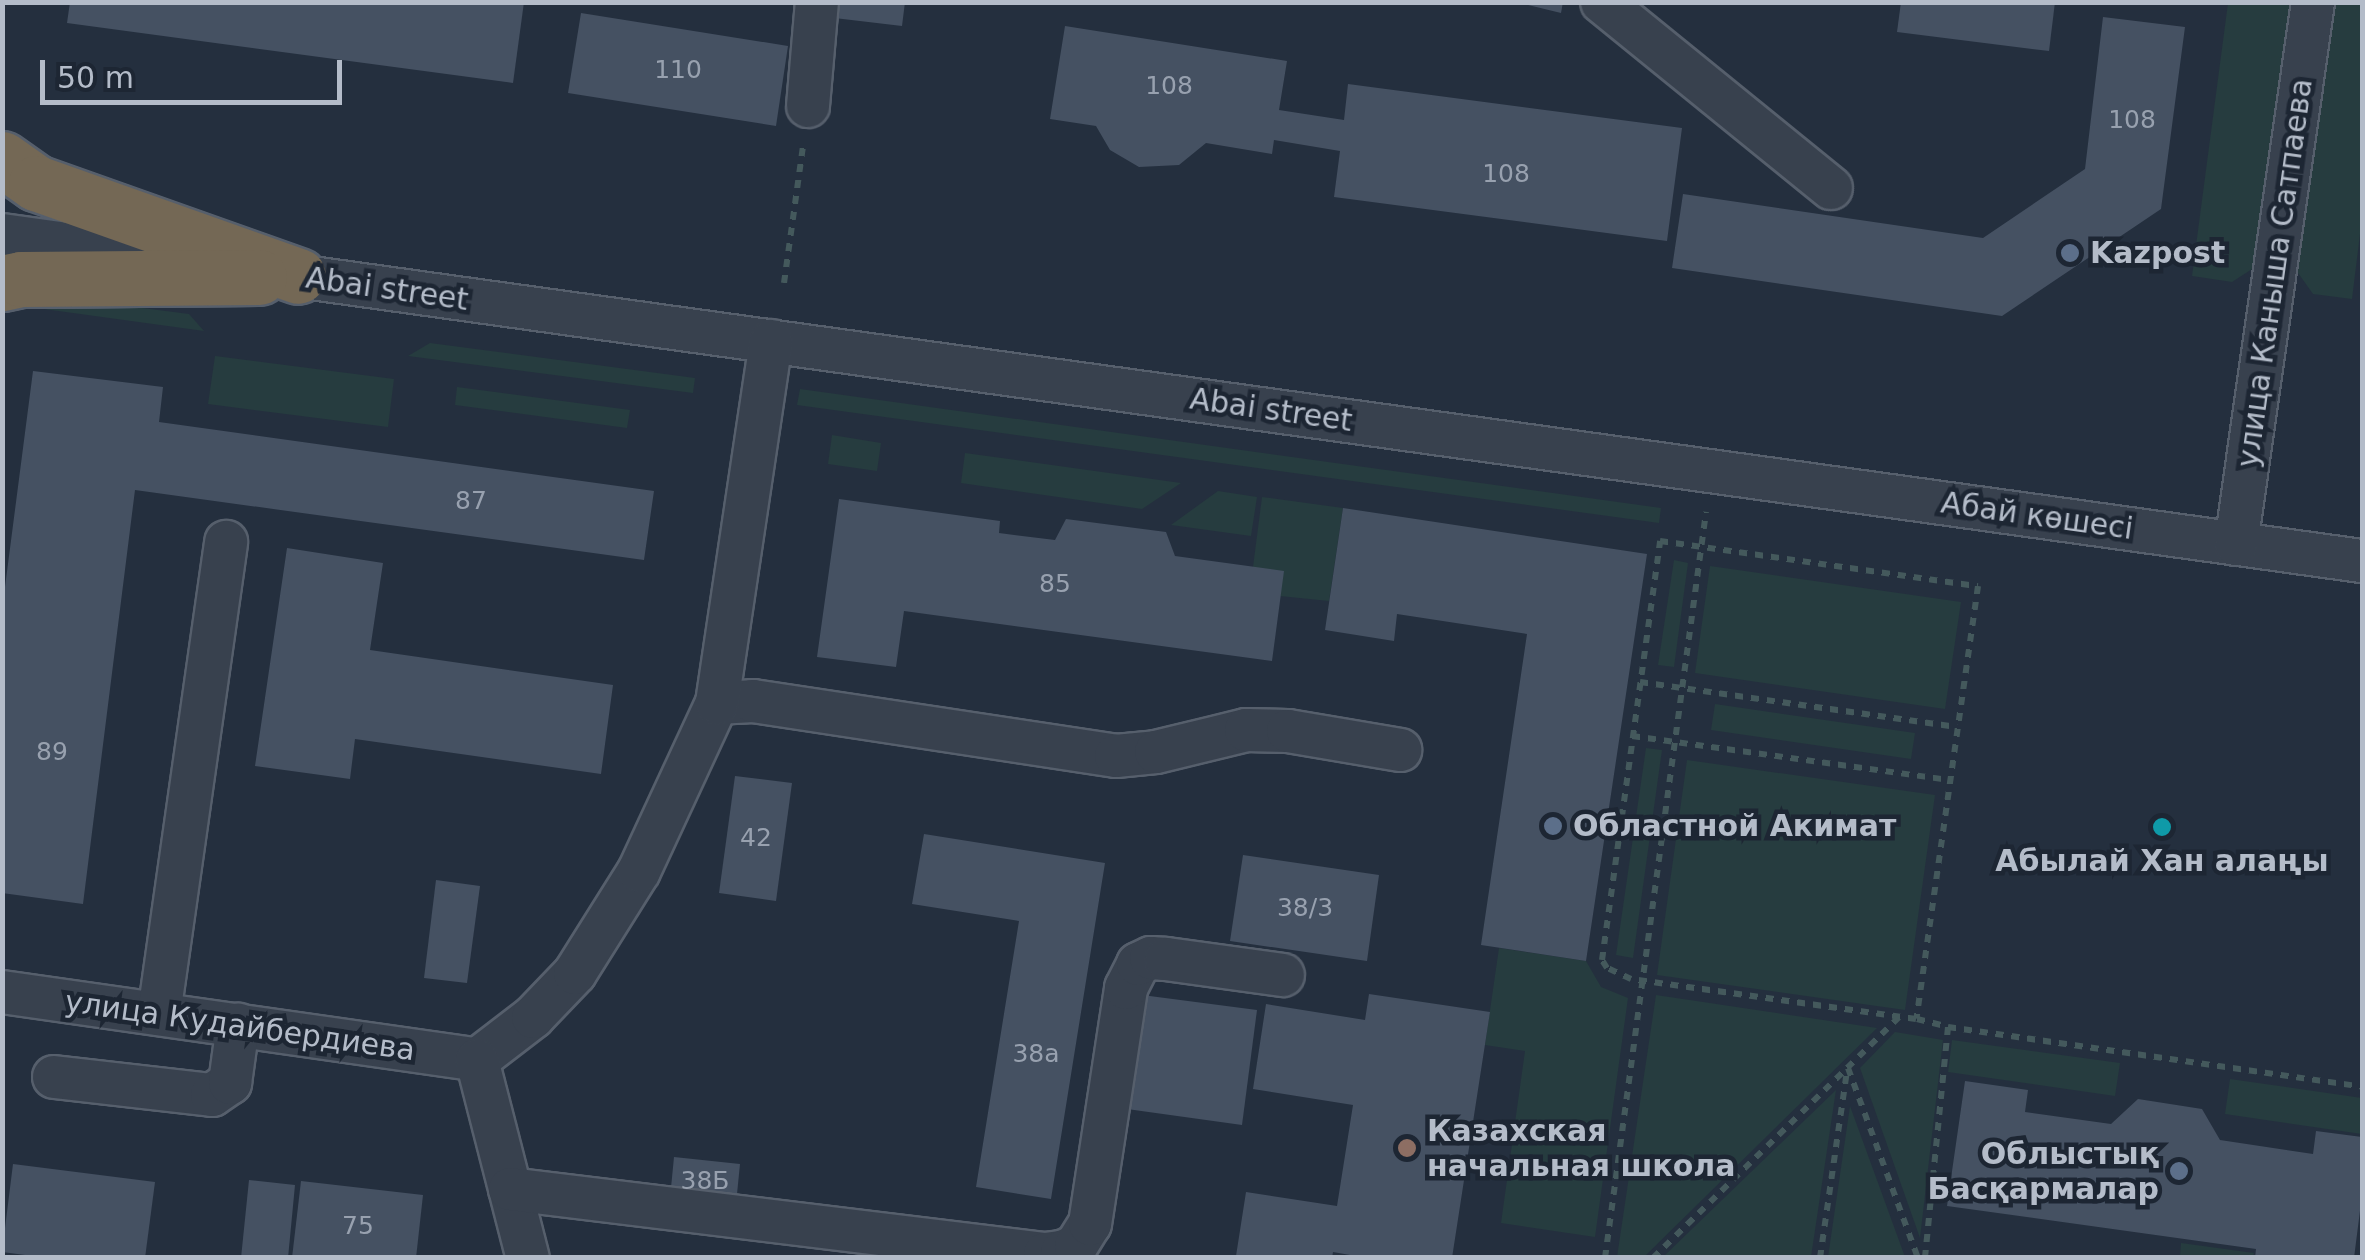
<!DOCTYPE html>
<html>
<head>
<meta charset="utf-8">
<style>
	body { margin:0 }
	#map { position:relative; width:2365px; height:1260px; overflow:hidden; background:#242f3e; font-family:"DejaVu Sans",sans-serif }
	div>[style] { position:absolute }
	.green>* { inset:0; background:#263c3f }
	.building>* { inset:0; background:#455162 }
	.path>* { height:6px; margin-top:-3px; transform-origin:0; background:repeating-linear-gradient(90deg,#44595c 0 8px,transparent 0 16px) }
	.roads { filter:drop-shadow(2px 0 #565f6c) drop-shadow(-2px 0 #565f6c) drop-shadow(0 2px #565f6c) drop-shadow(0 -2px #565f6c) }
	.minor>* { height:42px; margin:-21px; padding:0 21px; transform-origin:21px; border-radius:21px; background:#38414e }
	.highway>* { height:55px; margin:-27.5px; padding:0 27.5px; transform-origin:27.5px; border-radius:27.5px; background:#746855 }
	.dots>* { width:28px; height:28px; translate:-50% -50%; box-sizing:border-box; border:5px solid #1d2633; border-radius:50% }
	span { translate:-50% -50%; white-space:nowrap; text-align:center; line-height:1.15; -webkit-text-stroke:9px #1d2633; paint-order:stroke }
	.number-label { font-size:25px; color:#98a1af }
	.number-label span { -webkit-text-stroke-width:0 }
	.poi-label { font-size:30px; color:#b4bcc9; font-weight:700 }
	.left { translate:0 -50%; text-align:left }
	.right { translate:-100% -50%; text-align:right }
	.street-label { font-size:30px; color:#b4bcc9 }
	.frame { position:absolute; inset:0; border:5px solid #b4bcc9; pointer-events:none }
	.scale { position:absolute; left:40px; top:60px; width:302px; height:45px; box-sizing:border-box; border:5px solid #b4bcc9; border-top:0; padding-left:12px; font-size:30px; line-height:35px; white-space:nowrap; color:#b4bcc9; -webkit-text-stroke:8px #1d2633; paint-order:stroke }
</style>
</head>
<body>
<div id="map">
	<div class="green">
		<i style="clip-path:polygon(2228px 3px,2300px 3px,2266px 260px,2232px 282px,2192px 276px)"></i>
		<i style="clip-path:polygon(2324px 3px,2362px 3px,2362px 218px,2352px 299px,2313px 294px,2291px 263px)"></i>
		<i style="clip-path:polygon(57px 297px,189px 314px,204px 331px,22px 306px)"></i>
		<i style="clip-path:polygon(430px 343px,695px 378px,693px 393px,408px 356px)"></i>
		<i style="clip-path:polygon(215px 356px,394px 379px,388px 427px,208px 404px)"></i>
		<i style="clip-path:polygon(457px 387px,630px 410px,627px 428px,455px 405px)"></i>
		<i style="clip-path:polygon(800px 389px,1661px 508px,1659px 523px,797px 405px)"></i>
		<i style="clip-path:polygon(832px 435px,881px 443px,877px 471px,828px 464px)"></i>
		<i style="clip-path:polygon(965px 453px,1181px 483px,1142px 509px,961px 483px)"></i>
		<i style="clip-path:polygon(1218px 491px,1257px 497px,1251px 536px,1171px 525px)"></i>
		<i style="clip-path:polygon(1262px 497px,1343px 508px,1329px 601px,1280px 596px,1253px 567px)"></i>
		<i style="clip-path:polygon(1674px 560px,1688px 563px,1674px 667px,1658px 665px)"></i>
		<i style="clip-path:polygon(1710px 566px,1961px 602px,1945px 709px,1695px 673px)"></i>
		<i style="clip-path:polygon(1715px 704px,1915px 733px,1911px 759px,1711px 730px)"></i>
		<i style="clip-path:polygon(1646px 748px,1662px 750px,1633px 958px,1616px 955px)"></i>
		<i style="clip-path:polygon(1687px 760px,1935px 795px,1905px 1010px,1657px 975px)"></i>
		<i style="clip-path:polygon(1499px 948px,1586px 961px,1601px 987px,1628px 998px,1595px 1237px,1501px 1223px,1525px 1051px,1485px 1045px)"></i>
		<i style="clip-path:polygon(1656px 995px,1877px 1028px,1644px 1257px,1617px 1257px)"></i>
		<i style="clip-path:polygon(1895px 1032px,1943px 1040px,1920px 1238px,1860px 1068px)"></i>
		<i style="clip-path:polygon(1952px 1040px,2120px 1063px,2115px 1096px,1948px 1072px)"></i>
		<i style="clip-path:polygon(2230px 1079px,2362px 1098px,2362px 1134px,2225px 1114px)"></i>
		<i style="clip-path:polygon(1836px 1090px,1811px 1257px,1663px 1257px)"></i>
		<i style="clip-path:polygon(1850px 1106px,1905px 1257px,1828px 1257px)"></i>
		<i style="clip-path:polygon(2181px 1243px,2254px 1253px,2253px 1257px,2180px 1257px)"></i>
	</div>
	<div class="building">
		<i style="clip-path:polygon(70px 2px,524px 2px,513px 83px,67px 23px)"></i>
		<i style="clip-path:polygon(827px 2px,905px 2px,902px 26px,826px 17px)"></i>
		<i style="clip-path:polygon(1516px 2px,1563px 2px,1561px 13px)"></i>
		<i style="clip-path:polygon(1901px 2px,2055px 2px,2049px 51px,1897px 32px)"></i>
		<i style="clip-path:polygon(581px 13px,788px 46px,776px 126px,568px 93px)"></i>
		<i style="clip-path:polygon(2103px 17px,2185px 27px,2161px 209px,2002px 316px,1672px 268px,1683px 194px,1983px 238px,2085px 169px)"></i>
		<i style="clip-path:polygon(1065px 26px,1287px 61px,1279px 110px,1344px 120px,1348px 84px,1682px 128px,1667px 241px,1334px 197px,1340px 151px,1274px 140px,1272px 154px,1206px 143px,1179px 165px,1139px 167px,1110px 150px,1096px 126px,1050px 119px)"></i>
		<i style="clip-path:polygon(33px 371px,163px 387px,159px 422px,654px 491px,644px 560px,135px 490px,83px 904px,2px 893px,2px 610px)"></i>
		<i style="clip-path:polygon(839px 499px,1000px 521px,999px 533px,1055px 540px,1066px 519px,1166px 532px,1175px 556px,1284px 571px,1272px 661px,904px 611px,896px 667px,817px 657px)"></i>
		<i style="clip-path:polygon(1343px 508px,1647px 554px,1586px 961px,1481px 945px,1527px 634px,1397px 614px,1394px 641px,1325px 630px)"></i>
		<i style="clip-path:polygon(287px 548px,383px 563px,370px 650px,613px 685px,601px 774px,355px 739px,350px 779px,255px 766px)"></i>
		<i style="clip-path:polygon(735px 776px,792px 783px,776px 901px,719px 893px)"></i>
		<i style="clip-path:polygon(924px 834px,1105px 863px,1051px 1199px,976px 1187px,1019px 921px,912px 904px)"></i>
		<i style="clip-path:polygon(1243px 855px,1379px 875px,1367px 961px,1230px 941px)"></i>
		<i style="clip-path:polygon(436px 880px,480px 886px,467px 983px,424px 978px)"></i>
		<i style="clip-path:polygon(1369px 994px,1490px 1012px,1452px 1258px,1367px 1258px,1333px 1252px,1332px 1258px,1236px 1256px,1246px 1192px,1337px 1206px,1353px 1105px,1253px 1089px,1266px 1004px,1365px 1020px)"></i>
		<i style="clip-path:polygon(1142px 995px,1257px 1010px,1242px 1125px,1127px 1109px)"></i>
		<i style="clip-path:polygon(1965px 1081px,2028px 1090px,2025px 1112px,2111px 1124px,2138px 1099px,2202px 1109px,2220px 1140px,2313px 1154px,2316px 1131px,2362px 1137px,2362px 1195px,2354px 1258px,2255px 1258px,2256px 1249px,1947px 1206px)"></i>
		<i style="clip-path:polygon(674px 1157px,740px 1164px,736px 1204px,670px 1198px)"></i>
		<i style="clip-path:polygon(13px 1164px,155px 1182px,145px 1258px,48px 1258px,2px 1252px)"></i>
		<i style="clip-path:polygon(249px 1180px,295px 1185px,288px 1258px,241px 1258px)"></i>
		<i style="clip-path:polygon(301px 1181px,423px 1195px,416px 1258px,292px 1258px)"></i>
	</div>
	<div class="path">
		<i style="left:784px;top:283px;width:138px;rotate:-82.1deg"></i>
		<i style="left:1660px;top:541px;width:321px;rotate:8.1deg"></i>
		<i style="left:1978px;top:586px;width:437px;rotate:98.1deg"></i>
		<i style="left:1916px;top:1019px;width:288px;rotate:-172deg"></i>
		<i style="left:1631px;top:979px;width:26px;rotate:-155deg"></i>
		<i style="left:1607px;top:968px;width:9px;rotate:-122deg"></i>
		<i style="left:1602px;top:960px;width:423px;rotate:-82.1deg"></i>
		<i style="left:1640px;top:682px;width:320px;rotate:8.1deg"></i>
		<i style="left:1632px;top:736px;width:321px;rotate:7.9deg"></i>
		<i style="left:1917px;top:1019px;width:32px;rotate:14deg"></i>
		<i style="left:1948px;top:1027px;width:232px;rotate:95.7deg"></i>
		<i style="left:1948px;top:1027px;width:418px;rotate:8.2deg"></i>
		<i style="left:1848px;top:1068px;width:202px;rotate:69.8deg"></i>
		<i style="left:1605px;top:1258px;width:753px;rotate:-82.29deg"></i>
		<i style="left:1653px;top:1258px;width:344px;rotate:-44.4deg"></i>
		<i style="left:1820px;top:1258px;width:189px;rotate:-81.8deg"></i>
	</div>
	<div class="roads">
		<div class="minor">
			<i style="left:1602px;top:2px;width:295px;rotate:39.1deg"></i>
			<i style="left:808px;top:106px;width:104px;rotate:-85.1deg"></i>
			<i style="left:2px;top:235px;width:168px;rotate:7.9deg"></i>
			<i style="left:268px;top:272px;width:2114px;rotate:7.86deg"></i>
			<i style="left:2236px;top:544px;width:547px;rotate:-81.91deg"></i>
			<i style="left:717px;top:703px;width:36px;rotate:-3deg"></i>
			<i style="left:753px;top:701px;width:367px;rotate:8.6deg"></i>
			<i style="left:1116px;top:756px;width:40px;rotate:-5.7deg"></i>
			<i style="left:1156px;top:752px;width:93px;rotate:-13.7deg"></i>
			<i style="left:1246px;top:730px;width:42px;rotate:1.4deg"></i>
			<i style="left:1288px;top:731px;width:114px;rotate:9.6deg"></i>
			<i style="left:2px;top:992px;width:480px;rotate:8.1deg"></i>
			<i style="left:159px;top:1014px;width:477px;rotate:-81.9deg"></i>
			<i style="left:477px;top:1060px;width:71px;rotate:-37.5deg"></i>
			<i style="left:533px;top:1017px;width:61px;rotate:-46.3deg"></i>
			<i style="left:575px;top:973px;width:120px;rotate:-57.9deg"></i>
			<i style="left:639px;top:871px;width:185px;rotate:-65.1deg"></i>
			<i style="left:717px;top:703px;width:366px;rotate:-81.5deg"></i>
			<i style="left:477px;top:1060px;width:204px;rotate:75.6deg"></i>
			<i style="left:54px;top:1077px;width:159px;rotate:6.5deg"></i>
			<i style="left:212px;top:1095px;width:22px;rotate:-34deg"></i>
			<i style="left:230px;top:1083px;width:59px;rotate:-82.1deg"></i>
			<i style="left:510px;top:1189px;width:539px;rotate:6.93deg"></i>
			<i style="left:1045px;top:1254px;width:17px;rotate:-7deg"></i>
			<i style="left:1062px;top:1252px;width:15px;rotate:-23deg"></i>
			<i style="left:1076px;top:1246px;width:26px;rotate:-58deg"></i>
			<i style="left:1090px;top:1224px;width:239px;rotate:-81.3deg"></i>
			<i style="left:1126px;top:988px;width:27px;rotate:-63deg"></i>
			<i style="left:1138px;top:964px;width:14px;rotate:-25deg"></i>
			<i style="left:1151px;top:958px;width:15px;rotate:4deg"></i>
			<i style="left:1166px;top:959px;width:118px;rotate:7.8deg"></i>
		</div>
		<div class="highway">
			<i style="left:2px;top:159px;width:42px;rotate:35.2deg"></i>
			<i style="left:36px;top:183px;width:278px;rotate:19.5deg"></i>
			<i style="left:2px;top:283px;width:19px;rotate:-12deg"></i>
			<i style="left:21px;top:279px;width:238px;rotate:-0.5deg"></i>
		</div>
	</div>
	<div class="dots">
		<i style="left:2070px;top:253px;background:#5c6f8a"></i>
		<i style="left:1553px;top:826px;background:#5c6f8a"></i>
		<i style="left:2162px;top:827px;background:#0f9aa8"></i>
		<i style="left:1407px;top:1148px;background:#8d6e63"></i>
		<i style="left:2179px;top:1171px;background:#5c6f8a"></i>
	</div>
	<div class="number-label">
		<span style="left:678px;top:70px">110</span>
		<span style="left:1169px;top:86px">108</span>
		<span style="left:2132px;top:120px">108</span>
		<span style="left:1506px;top:174px">108</span>
		<span style="left:471px;top:501px">87</span>
		<span style="left:1055px;top:584px">85</span>
		<span style="left:52px;top:752px">89</span>
		<span style="left:756px;top:838px">42</span>
		<span style="left:1305px;top:908px">38/3</span>
		<span style="left:1036px;top:1054px">38а</span>
		<span style="left:705px;top:1181px">38Б</span>
		<span style="left:358px;top:1226px">75</span>
	</div>
	<div class="poi-label">
		<span class="left" style="left:2090px;top:253px">Kazpost</span>
		<span class="left" style="left:1573px;top:826px">Областной Акимат</span>
		<span style="left:2162px;top:861px">Абылай Хан алаңы</span>
		<span class="left" style="left:1427px;top:1148px">Казахская<br>начальная школа</span>
		<span class="right" style="left:2159px;top:1171px">Облыстық<br>Басқармалар</span>
	</div>
	<div class="street-label">
		<span style="left:2275px;top:273px;rotate:-82deg">улица Каныша Сатпаева</span>
		<span style="left:387px;top:289px;rotate:8deg">Abai street</span>
		<span style="left:1271px;top:410px;rotate:8deg">Abai street</span>
		<span style="left:2037px;top:516px;rotate:8deg">Абай көшесі</span>
		<span style="left:240px;top:1026px;rotate:8deg">улица Кудайбердиева</span>
	</div>
	<div class="frame"></div>
	<div class="scale">50 m</div>
</div>
</body>
</html>
